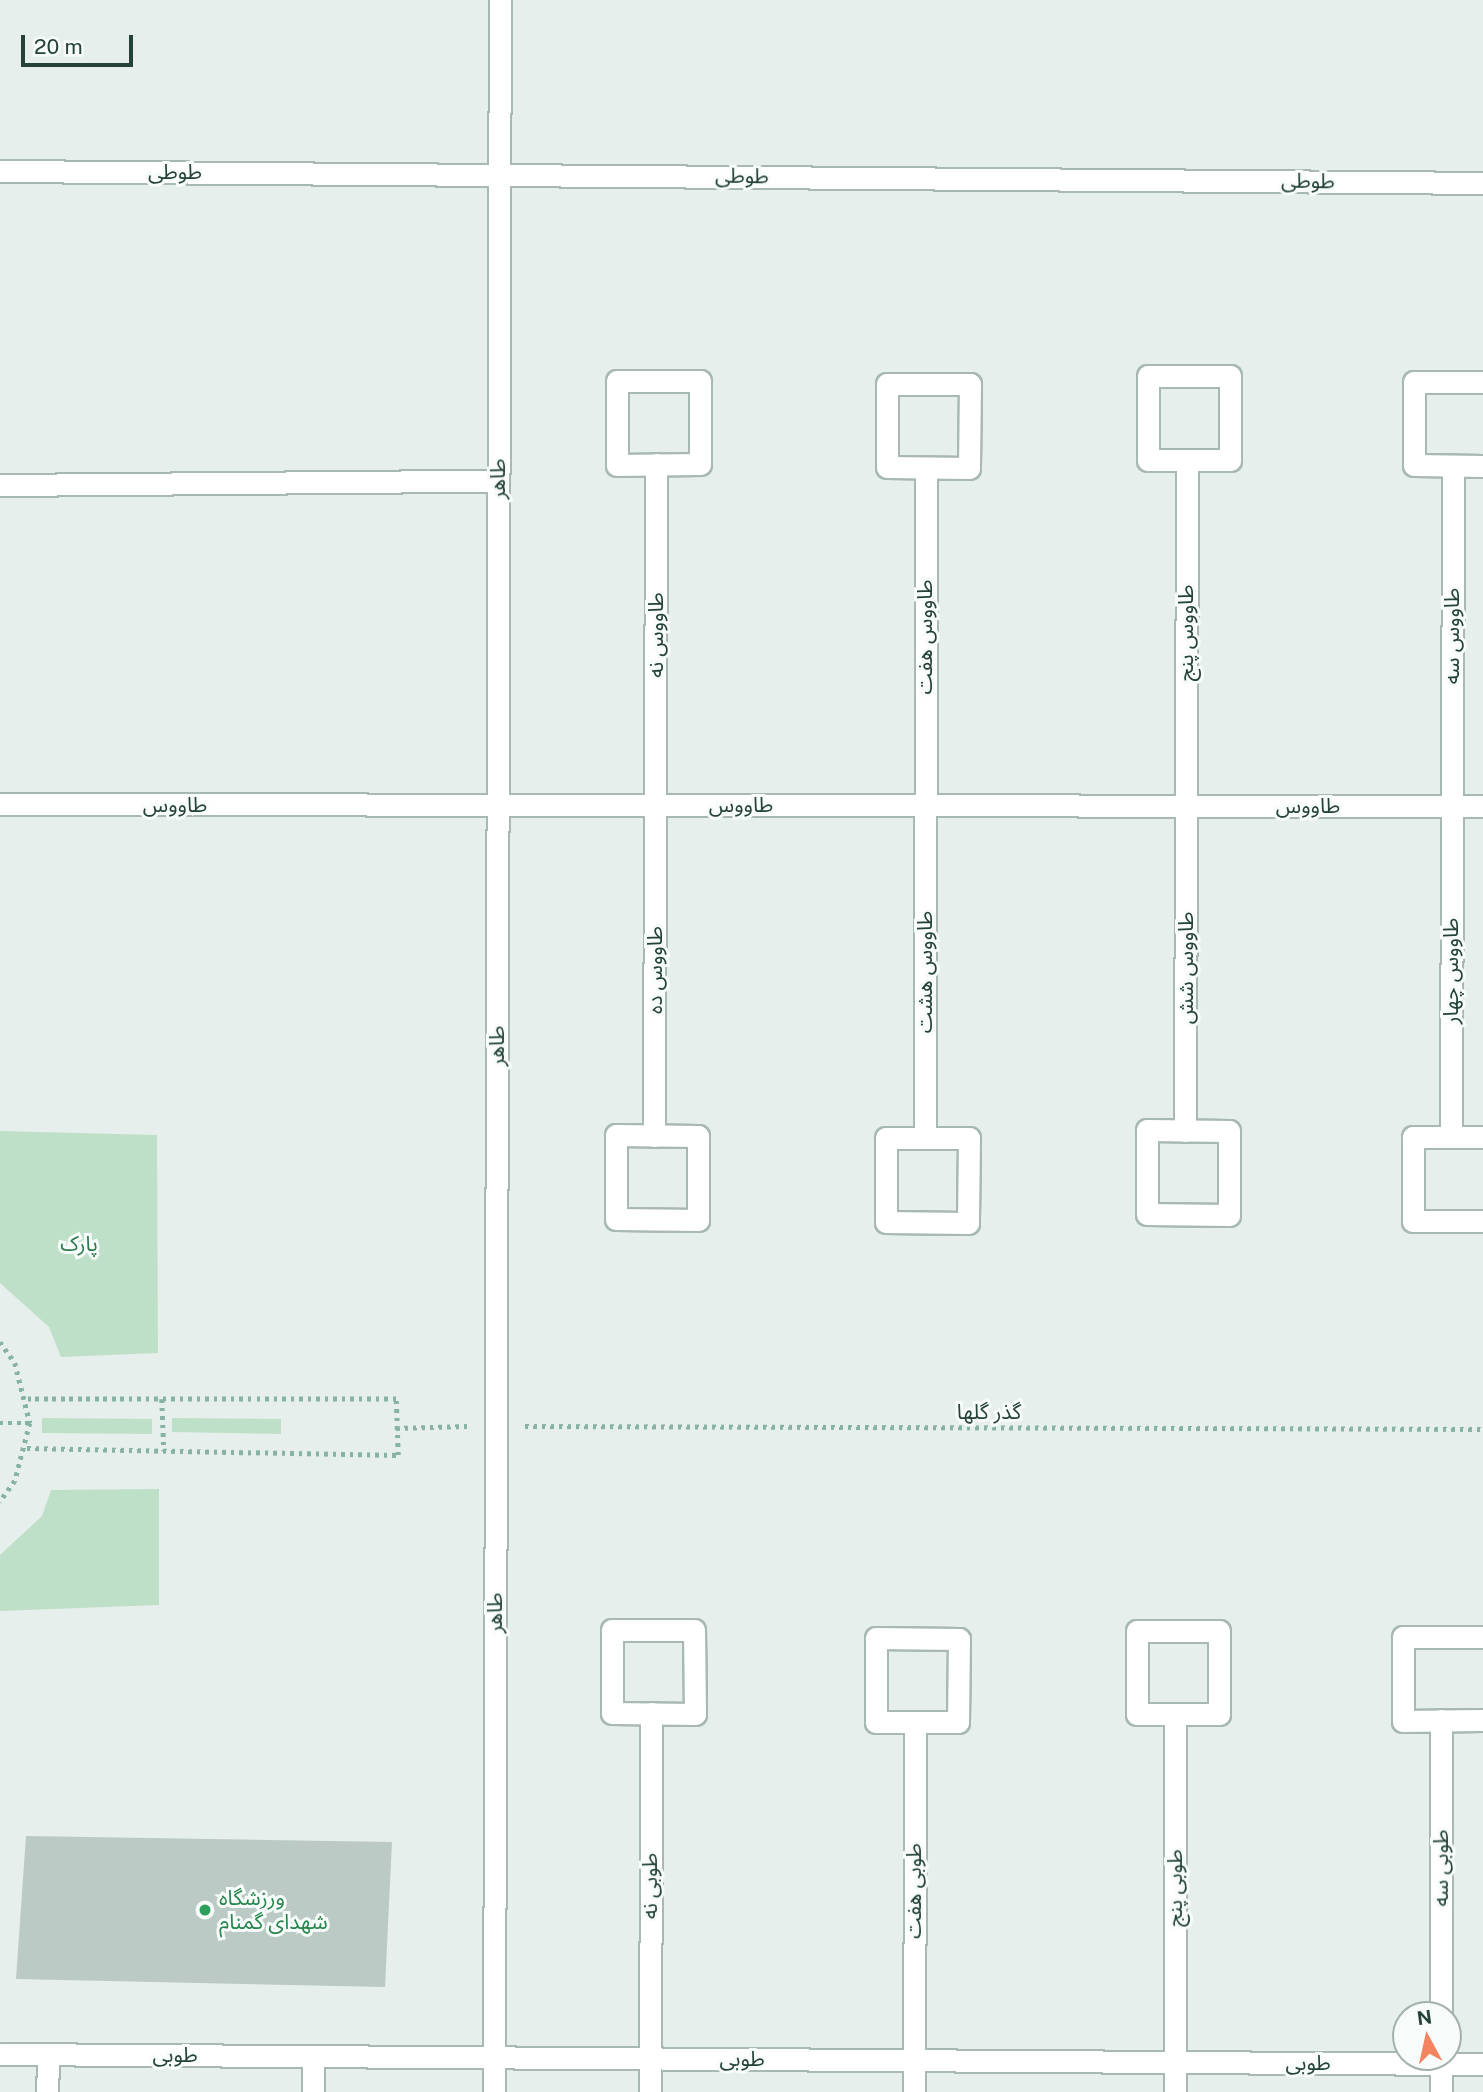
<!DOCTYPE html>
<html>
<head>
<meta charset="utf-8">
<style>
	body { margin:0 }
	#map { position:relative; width:1483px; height:2092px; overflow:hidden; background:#e6efeb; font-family:"Public Sans","Noto Sans Arabic",sans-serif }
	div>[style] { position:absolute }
	.green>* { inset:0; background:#bfe0c8 }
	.building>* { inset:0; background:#bbcac4 }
	.path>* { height:4.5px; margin-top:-2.25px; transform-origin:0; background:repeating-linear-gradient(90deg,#86b3a5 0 3.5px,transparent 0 8.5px) }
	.roads { filter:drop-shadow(2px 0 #a8b8b2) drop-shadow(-2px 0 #a8b8b2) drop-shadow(0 2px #a8b8b2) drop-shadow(0 -2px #a8b8b2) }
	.street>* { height:21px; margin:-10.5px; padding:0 10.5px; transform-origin:10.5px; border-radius:10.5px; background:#fff }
	.secondary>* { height:21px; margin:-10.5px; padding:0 10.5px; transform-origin:10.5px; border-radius:10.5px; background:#fff }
	.dots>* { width:19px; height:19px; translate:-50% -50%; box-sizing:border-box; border:4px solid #f7fbf9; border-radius:50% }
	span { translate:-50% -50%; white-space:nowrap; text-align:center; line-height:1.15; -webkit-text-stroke:6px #f7fbf9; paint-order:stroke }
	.street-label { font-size:21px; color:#24423a }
	.park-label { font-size:21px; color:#2d7a4b }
	.leisure-label { font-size:21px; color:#27864d }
	.left { translate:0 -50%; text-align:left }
	.north { position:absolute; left:1392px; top:2001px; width:70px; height:70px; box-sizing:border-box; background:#f7fbf9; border:2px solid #a3b1ad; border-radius:50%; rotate:352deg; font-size:19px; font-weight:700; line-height:28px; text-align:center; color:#24423a }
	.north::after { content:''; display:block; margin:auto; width:24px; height:32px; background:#f4845f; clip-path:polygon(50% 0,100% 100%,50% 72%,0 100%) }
	.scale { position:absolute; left:21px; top:35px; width:112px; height:32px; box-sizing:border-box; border:4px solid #24423a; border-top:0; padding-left:9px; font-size:21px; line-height:24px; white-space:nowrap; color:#24423a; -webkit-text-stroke:5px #f7fbf9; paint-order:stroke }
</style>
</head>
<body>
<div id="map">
	<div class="green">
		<i style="clip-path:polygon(0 1131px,157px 1135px,158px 1353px,61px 1357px,49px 1327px,0 1283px)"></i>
		<i style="clip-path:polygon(42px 1418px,152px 1419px,152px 1434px,42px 1433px)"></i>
		<i style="clip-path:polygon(172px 1418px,281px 1419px,281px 1434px,172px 1432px)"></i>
		<i style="clip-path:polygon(159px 1489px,159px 1605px,0 1611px,0 1555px,42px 1516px,51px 1490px)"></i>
	</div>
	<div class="building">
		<i style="clip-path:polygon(26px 1836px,392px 1842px,385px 1987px,16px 1979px)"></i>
	</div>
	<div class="path">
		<i style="left:0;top:1342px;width:26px;rotate:54deg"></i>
		<i style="left:15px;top:1363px;width:62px;rotate:76deg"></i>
		<i style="left:30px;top:1423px;width:60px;rotate:104.5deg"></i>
		<i style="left:15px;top:1481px;width:26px;rotate:126deg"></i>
		<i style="left:162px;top:1399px;width:52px;rotate:87.8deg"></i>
		<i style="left:0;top:1423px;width:30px"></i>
		<i style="left:525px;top:1426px;width:958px;rotate:0.18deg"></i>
		<i style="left:396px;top:1428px;width:71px;rotate:-1.6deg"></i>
		<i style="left:27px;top:1448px;width:371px;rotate:1.1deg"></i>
		<i style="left:398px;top:1455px;width:56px;rotate:-92deg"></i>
		<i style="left:396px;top:1399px;width:368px;rotate:180deg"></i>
	</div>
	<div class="roads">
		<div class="street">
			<i style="left:0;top:171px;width:1483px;rotate:0.46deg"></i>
			<i style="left:1148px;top:376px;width:82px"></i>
			<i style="left:1230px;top:376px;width:84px;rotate:90deg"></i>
			<i style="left:1230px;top:460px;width:82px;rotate:180deg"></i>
			<i style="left:1148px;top:460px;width:84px;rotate:-90deg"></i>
			<i style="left:617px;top:381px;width:83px"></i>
			<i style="left:700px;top:381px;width:83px;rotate:90deg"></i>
			<i style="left:700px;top:464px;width:83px;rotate:179.3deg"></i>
			<i style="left:617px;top:465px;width:84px;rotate:-90deg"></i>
			<i style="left:1483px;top:382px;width:69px;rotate:180deg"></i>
			<i style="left:1414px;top:382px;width:83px;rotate:90deg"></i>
			<i style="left:1414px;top:465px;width:69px;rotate:0.8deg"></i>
			<i style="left:887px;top:384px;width:83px"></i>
			<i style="left:970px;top:384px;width:84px;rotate:90.7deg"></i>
			<i style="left:969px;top:468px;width:82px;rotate:-179.3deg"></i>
			<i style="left:887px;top:467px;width:83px;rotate:-90deg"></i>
			<i style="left:0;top:485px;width:498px;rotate:-0.5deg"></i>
			<i style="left:0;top:804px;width:1483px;rotate:0.08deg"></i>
			<i style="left:1147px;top:1130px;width:82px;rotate:0.7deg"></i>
			<i style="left:1229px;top:1131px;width:84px;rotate:90deg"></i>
			<i style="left:1229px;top:1215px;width:82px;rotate:-179.3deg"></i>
			<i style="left:1147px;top:1214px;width:84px;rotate:-90deg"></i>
			<i style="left:1185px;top:1131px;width:671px;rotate:-89.83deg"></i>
			<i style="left:616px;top:1135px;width:82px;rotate:0.7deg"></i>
			<i style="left:698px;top:1136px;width:84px;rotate:90deg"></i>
			<i style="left:698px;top:1220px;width:82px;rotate:-179.3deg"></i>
			<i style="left:616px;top:1219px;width:84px;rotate:-90deg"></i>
			<i style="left:654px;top:1136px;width:672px;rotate:-89.83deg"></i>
			<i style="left:1451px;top:1137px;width:671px;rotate:-89.83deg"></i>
			<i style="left:1483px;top:1137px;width:70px;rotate:180deg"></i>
			<i style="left:1413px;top:1137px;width:84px;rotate:90deg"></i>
			<i style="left:1413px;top:1221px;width:70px"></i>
			<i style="left:886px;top:1138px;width:83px"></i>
			<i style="left:969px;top:1138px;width:85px;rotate:90.7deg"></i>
			<i style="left:968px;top:1223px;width:82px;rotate:-179.3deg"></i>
			<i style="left:886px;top:1222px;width:84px;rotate:-90deg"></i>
			<i style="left:925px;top:1138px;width:670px;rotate:-89.91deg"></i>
			<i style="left:612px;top:1630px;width:82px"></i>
			<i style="left:694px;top:1630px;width:84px;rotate:89.3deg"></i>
			<i style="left:695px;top:1714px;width:83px;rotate:-179.3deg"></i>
			<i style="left:612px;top:1713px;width:83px;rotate:-90deg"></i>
			<i style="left:1137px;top:1631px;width:82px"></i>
			<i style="left:1219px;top:1631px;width:83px;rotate:90deg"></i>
			<i style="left:1219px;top:1714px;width:82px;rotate:180deg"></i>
			<i style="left:1137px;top:1714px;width:83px;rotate:-90deg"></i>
			<i style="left:1483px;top:1637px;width:80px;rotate:180deg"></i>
			<i style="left:1403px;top:1637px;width:84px;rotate:90deg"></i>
			<i style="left:1403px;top:1721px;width:80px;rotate:-0.7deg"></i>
			<i style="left:876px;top:1638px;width:83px;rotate:0.7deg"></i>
			<i style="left:959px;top:1639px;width:83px;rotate:90.7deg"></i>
			<i style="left:958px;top:1722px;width:82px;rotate:180deg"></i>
			<i style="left:876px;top:1722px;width:84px;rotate:-90deg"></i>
			<i style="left:1441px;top:2015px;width:295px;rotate:-90deg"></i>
			<i style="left:0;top:2054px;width:1483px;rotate:0.39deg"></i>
			<i style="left:47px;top:2092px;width:37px;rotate:-88deg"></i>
			<i style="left:313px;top:2092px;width:36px;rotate:-90deg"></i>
			<i style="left:650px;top:2092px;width:379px;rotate:-89.8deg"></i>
			<i style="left:914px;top:2092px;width:370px;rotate:-89.8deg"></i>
			<i style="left:1175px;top:2092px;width:378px;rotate:-90deg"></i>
			<i style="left:1441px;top:2092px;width:35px;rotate:-90deg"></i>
		</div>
		<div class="secondary">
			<i style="left:494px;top:2092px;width:2092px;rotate:-89.84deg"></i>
		</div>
	</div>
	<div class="dots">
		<i style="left:205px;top:1910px;background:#2e9e5b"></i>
	</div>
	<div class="street-label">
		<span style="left:175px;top:172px">طوطی</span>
		<span style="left:742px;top:176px;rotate:1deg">طوطی</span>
		<span style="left:1308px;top:181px;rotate:1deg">طوطی</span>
		<span style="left:498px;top:479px;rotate:-90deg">طاهر</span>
		<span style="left:1186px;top:633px;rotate:-90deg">طاووس پنج</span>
		<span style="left:656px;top:635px;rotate:-90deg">طاووس نه</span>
		<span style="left:1452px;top:636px;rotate:-90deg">طاووس سه</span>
		<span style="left:925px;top:637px;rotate:-90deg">طاووس هفت</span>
		<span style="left:175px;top:805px">طاووس</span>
		<span style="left:741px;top:805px">طاووس</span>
		<span style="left:1308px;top:806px">طاووس</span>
		<span style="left:1186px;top:968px;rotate:-90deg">طاووس شش</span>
		<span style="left:655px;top:970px;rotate:-90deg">طاووس ده</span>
		<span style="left:1451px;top:971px;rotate:-90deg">طاووس چهار</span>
		<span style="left:925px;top:972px;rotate:-90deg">طاووس هشت</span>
		<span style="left:497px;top:1046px;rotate:-90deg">طاهر</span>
		<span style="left:989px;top:1412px">گذر گلها</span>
		<span style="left:495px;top:1613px;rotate:-90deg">طاهر</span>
		<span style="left:1441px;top:1868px;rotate:-90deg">طوبی سه</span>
		<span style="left:650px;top:1886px;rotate:-90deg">طوبی نه</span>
		<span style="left:1175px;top:1888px;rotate:-90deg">طوبی پنج</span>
		<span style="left:914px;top:1891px;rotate:-90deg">طوبی هفت</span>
		<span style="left:175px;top:2055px">طوبی</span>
		<span style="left:742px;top:2059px">طوبی</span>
		<span style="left:1308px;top:2063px">طوبی</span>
	</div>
	<div class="park-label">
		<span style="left:79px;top:1244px">پارک</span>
	</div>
	<div class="leisure-label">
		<span class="left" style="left:219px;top:1910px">ورزشگاه<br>شهدای گمنام</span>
	</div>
	<div class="north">N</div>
	<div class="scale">20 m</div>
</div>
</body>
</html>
